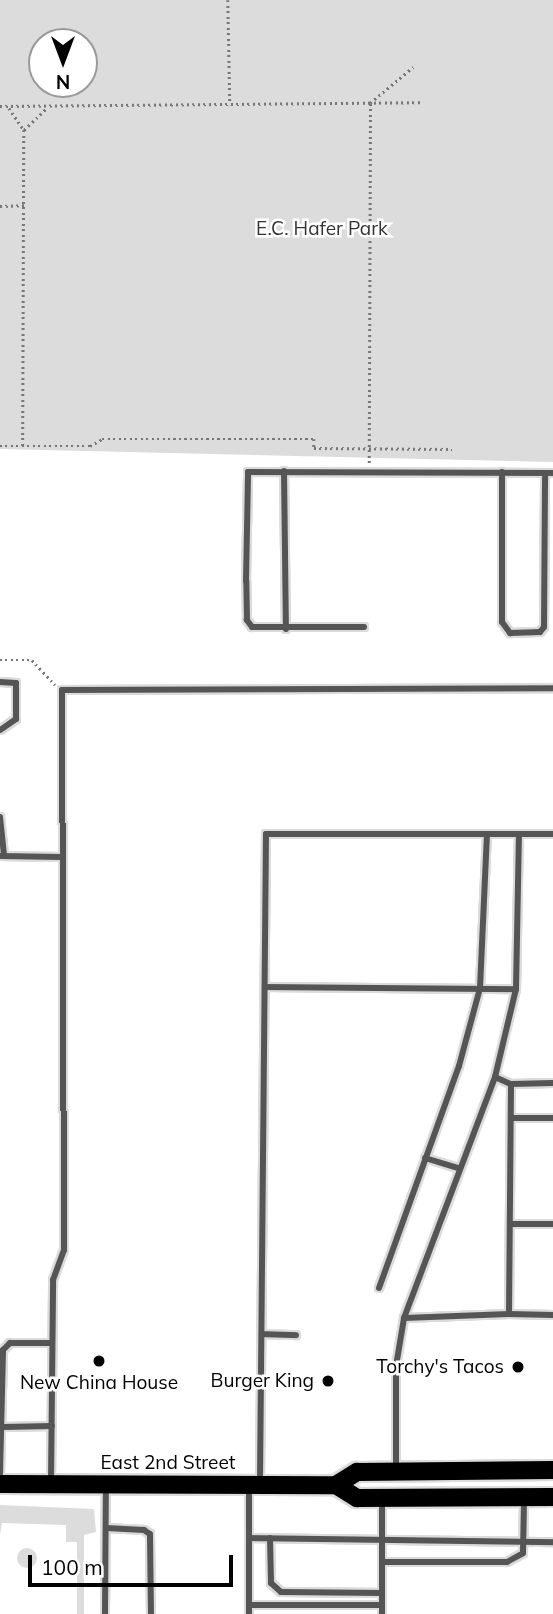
<!DOCTYPE html>
<html>
<head>
<meta charset="utf-8">
<style>
	body { margin:0 }
	#map { position:relative; width:553px; height:1614px; overflow:hidden; background:#fff; font-family:Mulish,sans-serif }
	div>[style] { position:absolute }
	.green>* { inset:0; background:#dcdcdc }
	.round { border-radius:50% }
	.path>* { height:2.5px; margin-top:-1.25px; transform-origin:0; background:repeating-linear-gradient(90deg,#777 0 2px,transparent 0 5.5px) }
	.roads { filter:drop-shadow(2px 0 #dbdbdb) drop-shadow(-2px 0 #dbdbdb) drop-shadow(0 2px #dbdbdb) drop-shadow(0 -2px #dbdbdb) }
	.service>* { height:6px; margin:-3px; padding:0 3px; transform-origin:3px; border-radius:3px; background:#555 }
	.primary>* { height:18px; margin:-9px; padding:0 9px; transform-origin:9px; border-radius:9px; background:#000 }
	.dots>* { width:19px; height:19px; translate:-50% -50%; box-sizing:border-box; border:4px solid #fff; border-radius:50% }
	span { translate:-50% -50%; white-space:nowrap; text-align:center; line-height:1.15; -webkit-text-stroke:5px #fff; paint-order:stroke }
	.park-label { font-size:19px; color:#333 }
	.poi-label { font-size:19px; color:#000 }
	.right { translate:-100% -50%; text-align:right }
	.street-label { font-size:19px; color:#000 }
	.north { position:absolute; left:28px; top:28px; width:70px; height:70px; box-sizing:border-box; background:#fff; border:2px solid #999; border-radius:50%; rotate:180deg; font-size:19px; font-weight:700; line-height:28px; text-align:center; color:#000 }
	.north::after { content:''; display:block; margin:auto; width:24px; height:32px; background:#000; clip-path:polygon(50% 0,100% 100%,50% 72%,0 100%) }
	.scale { position:absolute; left:28px; top:1555px; width:205px; height:32px; box-sizing:border-box; border:4px solid #000; border-top:0; padding-left:9px; font-size:21px; line-height:24px; white-space:nowrap; color:#000; -webkit-text-stroke:5px #fff; paint-order:stroke }
</style>
</head>
<body>
<div id="map">
	<div class="green">
		<i style="clip-path:polygon(evenodd,0 0,553px 0,553px 462px,0 449px,0 0,42px 42px,84px 42px,84px 84px,42px 84px,42px 42px)"></i>
		<i style="clip-path:polygon(0 1505px,94px 1509px,96px 1532px,84px 1535px,84px 1614px,77px 1614px,77px 1542px,66px 1542px,66px 1525px,2px 1523px,0 1535px)"></i>
		<i class="round" style="left:17px;top:1548px;width:20px;height:20px"></i>
	</div>
	<div class="path">
		<i style="left:228px;top:0;width:105px;rotate:88.9deg"></i>
		<i style="left:0;top:106px;width:421px;rotate:-0.5deg"></i>
		<i style="left:9px;top:108px;width:27px;rotate:56deg"></i>
		<i style="left:24px;top:130px;width:316px;rotate:90.2deg"></i>
		<i style="left:24px;top:130px;width:32px;rotate:-44deg"></i>
		<i style="left:0;top:206px;width:24px;rotate:-2deg"></i>
		<i style="left:0;top:446px;width:90px"></i>
		<i style="left:90px;top:446px;width:14px;rotate:-30deg"></i>
		<i style="left:102px;top:439px;width:212px"></i>
		<i style="left:314px;top:439px;width:9px;rotate:90deg"></i>
		<i style="left:314px;top:448px;width:138px;rotate:0.4deg"></i>
		<i style="left:369px;top:463px;width:360px;rotate:-89.8deg"></i>
		<i style="left:370px;top:103px;width:56px;rotate:-39.9deg"></i>
		<i style="left:0;top:660px;width:32px"></i>
		<i style="left:32px;top:660px;width:34px;rotate:47deg"></i>
	</div>
	<div class="roads">
		<div class="service">
			<i style="left:284px;top:471px;width:158px;rotate:89.3deg"></i>
			<i style="left:502px;top:472px;width:150px;rotate:90deg"></i>
			<i style="left:502px;top:622px;width:14px;rotate:54deg"></i>
			<i style="left:510px;top:633px;width:30px;rotate:-2deg"></i>
			<i style="left:540px;top:632px;width:6px;rotate:-51deg"></i>
			<i style="left:544px;top:627px;width:154px;rotate:-89.6deg"></i>
			<i style="left:364px;top:627px;width:112px;rotate:180deg"></i>
			<i style="left:252px;top:627px;width:9px;rotate:-126deg"></i>
			<i style="left:247px;top:620px;width:39px;rotate:-91deg"></i>
			<i style="left:246px;top:581px;width:109px;rotate:-88.9deg"></i>
			<i style="left:248px;top:472px;width:305px;rotate:0.2deg"></i>
			<i style="left:0;top:682px;width:16px;rotate:4deg"></i>
			<i style="left:16px;top:683px;width:36px;rotate:90deg"></i>
			<i style="left:16px;top:719px;width:19px;rotate:145deg"></i>
			<i style="left:0;top:817px;width:39px;rotate:84deg"></i>
			<i style="left:0;top:856px;width:60px;rotate:1deg"></i>
			<i style="left:265px;top:987px;width:251px;rotate:0.5deg"></i>
			<i style="left:495px;top:1077px;width:17px;rotate:24deg"></i>
			<i style="left:511px;top:1084px;width:42px;rotate:-1.4deg"></i>
			<i style="left:511px;top:1118px;width:42px"></i>
			<i style="left:425px;top:1158px;width:34px;rotate:17deg"></i>
			<i style="left:510px;top:1224px;width:43px"></i>
			<i style="left:379px;top:1288px;width:236px;rotate:-70.2deg"></i>
			<i style="left:459px;top:1066px;width:81px;rotate:-74.9deg"></i>
			<i style="left:480px;top:988px;width:154px;rotate:-87.4deg"></i>
			<i style="left:509px;top:1314px;width:44px;rotate:1.3deg"></i>
			<i style="left:404px;top:1318px;width:105px;rotate:-2.2deg"></i>
			<i style="left:509px;top:1314px;width:230px;rotate:-89.5deg"></i>
			<i style="left:262px;top:1334px;width:34px;rotate:2deg"></i>
			<i style="left:3px;top:1427px;width:49px;rotate:-1.2deg"></i>
			<i style="left:396px;top:1470px;width:104px;rotate:-90deg"></i>
			<i style="left:396px;top:1366px;width:49px;rotate:-80.5deg"></i>
			<i style="left:404px;top:1318px;width:258px;rotate:-69.3deg"></i>
			<i style="left:495px;top:1077px;width:90px;rotate:-76.6deg"></i>
			<i style="left:516px;top:989px;width:155px;rotate:-88.9deg"></i>
			<i style="left:0;top:1474px;width:124px;rotate:-88.6deg"></i>
			<i style="left:3px;top:1350px;width:10px;rotate:-45deg"></i>
			<i style="left:10px;top:1343px;width:42px"></i>
			<i style="left:51px;top:1482px;width:202px;rotate:-89.4deg"></i>
			<i style="left:53px;top:1280px;width:32px;rotate:-70deg"></i>
			<i style="left:64px;top:1250px;width:560px;rotate:-90.2deg"></i>
			<i style="left:62px;top:690px;width:491px;rotate:-0.2deg"></i>
			<i style="left:260px;top:1482px;width:648px;rotate:-89.47deg"></i>
			<i style="left:266px;top:834px;width:287px"></i>
			<i style="left:249px;top:1486px;width:128px;rotate:90deg"></i>
			<i style="left:382px;top:1499px;width:115px;rotate:90deg"></i>
			<i style="left:106px;top:1528px;width:38px;rotate:3deg"></i>
			<i style="left:144px;top:1530px;width:7px;rotate:34deg"></i>
			<i style="left:150px;top:1534px;width:80px;rotate:89.3deg"></i>
			<i style="left:249px;top:1538px;width:304px;rotate:0.8deg"></i>
			<i style="left:270px;top:1538px;width:45px;rotate:88.7deg"></i>
			<i style="left:271px;top:1583px;width:13px;rotate:42deg"></i>
			<i style="left:281px;top:1592px;width:101px;rotate:0.6deg"></i>
			<i style="left:382px;top:1562px;width:125px"></i>
			<i style="left:507px;top:1562px;width:18px;rotate:-29deg"></i>
			<i style="left:523px;top:1553px;width:54px;rotate:-88.9deg"></i>
			<i style="left:249px;top:1605px;width:133px"></i>
			<i style="left:105px;top:1614px;width:128px;rotate:-89.6deg"></i>
		</div>
		<div class="primary">
			<i style="left:0;top:1484px;width:336px;rotate:0.2deg"></i>
			<i style="left:336px;top:1485px;width:25px;rotate:32deg"></i>
			<i style="left:357px;top:1498px;width:196px;rotate:-0.3deg"></i>
			<i style="left:336px;top:1485px;width:25px;rotate:-32deg"></i>
			<i style="left:357px;top:1472px;width:196px;rotate:-0.6deg"></i>
		</div>
	</div>
	<div class="dots">
		<i style="left:99px;top:1361px;background:#000"></i>
		<i style="left:518px;top:1367px;background:#000"></i>
		<i style="left:328px;top:1381px;background:#000"></i>
	</div>
	<div class="park-label">
		<span style="left:322px;top:229px">E.C. Hafer Park</span>
	</div>
	<div class="poi-label">
		<span class="right" style="left:504px;top:1367px">Torchy's Tacos</span>
		<span class="right" style="left:314px;top:1381px">Burger King</span>
		<span style="left:99px;top:1383px">New China House</span>
	</div>
	<div class="street-label">
		<span style="left:168px;top:1463px">East 2nd Street</span>
	</div>
	<div class="north">N</div>
	<div class="scale">100 m</div>
</div>
</body>
</html>
